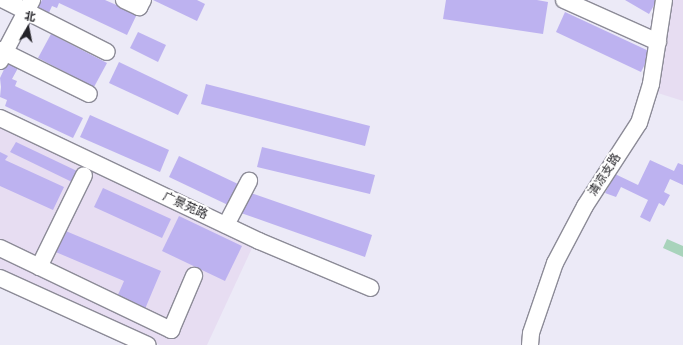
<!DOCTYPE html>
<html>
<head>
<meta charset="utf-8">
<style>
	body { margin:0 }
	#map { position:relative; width:683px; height:345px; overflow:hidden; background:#eceaf7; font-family:Helvetica,"Noto Sans SC",sans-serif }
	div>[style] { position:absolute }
	.commercial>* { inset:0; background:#e7ddf2 }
	.green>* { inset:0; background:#a8d3bb }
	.building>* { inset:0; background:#bdb2f0 }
	.roads { filter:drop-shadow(1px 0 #8c8b97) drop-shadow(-1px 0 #8c8b97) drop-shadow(0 1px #8c8b97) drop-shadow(0 -1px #8c8b97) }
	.minor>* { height:16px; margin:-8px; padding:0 8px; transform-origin:8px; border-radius:8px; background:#fff }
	span { translate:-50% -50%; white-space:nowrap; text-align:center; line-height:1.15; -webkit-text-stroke:4px #fff; paint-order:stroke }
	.street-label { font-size:12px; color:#252429 }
	.north { position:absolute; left:8px; top:8px; width:40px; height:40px; -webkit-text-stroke:3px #fff; paint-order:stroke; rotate:10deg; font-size:11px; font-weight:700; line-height:16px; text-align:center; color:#252429 }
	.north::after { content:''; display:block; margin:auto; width:14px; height:18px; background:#252429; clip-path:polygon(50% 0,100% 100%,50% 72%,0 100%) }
</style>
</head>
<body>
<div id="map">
	<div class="commercial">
		<i style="clip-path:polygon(672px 0,683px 0,683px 101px,658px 93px)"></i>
		<i style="clip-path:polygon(0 128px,253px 246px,207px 345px,160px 345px,0 273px)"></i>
	</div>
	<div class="green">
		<i style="clip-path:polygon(667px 239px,683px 246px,683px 257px,663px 248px)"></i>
	</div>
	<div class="building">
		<i style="clip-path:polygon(42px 0,105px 0,137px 14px,127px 35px,59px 3px,57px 8px,52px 6px,47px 17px,36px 12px)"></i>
		<i style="clip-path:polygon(153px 0,197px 0,205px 4px,197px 21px)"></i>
		<i style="clip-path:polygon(446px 0,537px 0,548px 2px,543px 34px,443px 19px)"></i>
		<i style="clip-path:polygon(625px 0,657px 0,649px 14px)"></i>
		<i style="clip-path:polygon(565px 12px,651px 52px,641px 72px,556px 32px)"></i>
		<i style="clip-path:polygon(138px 32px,166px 45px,158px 62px,130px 48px)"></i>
		<i style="clip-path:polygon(51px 34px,107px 63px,94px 87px,38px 58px)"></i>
		<i style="clip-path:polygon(119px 62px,188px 95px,178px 115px,109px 83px)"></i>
		<i style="clip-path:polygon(7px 63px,18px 68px,12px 79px,17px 81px,15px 86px,83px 118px,73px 138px,5px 106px,7px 100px,0 97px,1px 87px,0 78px)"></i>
		<i style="clip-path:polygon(206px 84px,370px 126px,365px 146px,201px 104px)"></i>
		<i style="clip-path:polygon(90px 115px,169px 150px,160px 172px,80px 137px)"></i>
		<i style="clip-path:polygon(16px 142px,77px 171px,72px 182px,10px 152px)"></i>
		<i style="clip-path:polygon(262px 147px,375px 175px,370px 194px,257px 167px)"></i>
		<i style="clip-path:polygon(0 152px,8px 156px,5px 160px,64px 187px,53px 210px,0 186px)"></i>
		<i style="clip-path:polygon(179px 156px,238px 184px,228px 205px,169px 177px)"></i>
		<i style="clip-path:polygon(650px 160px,674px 171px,678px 163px,683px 165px,683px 185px,670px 179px,664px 192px,670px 195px,664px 206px,659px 203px,650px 222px,640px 217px,648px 200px,621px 187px,616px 197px,605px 193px,615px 174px,638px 185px)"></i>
		<i style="clip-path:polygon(103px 188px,171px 219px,162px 238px,94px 207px)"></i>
		<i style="clip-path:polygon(248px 192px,372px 235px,365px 257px,241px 213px)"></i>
		<i style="clip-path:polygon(179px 216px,242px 246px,225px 281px,162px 251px)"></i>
		<i style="clip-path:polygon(61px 229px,161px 271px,145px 309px,117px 297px,124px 281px,51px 250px)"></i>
	</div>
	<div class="roads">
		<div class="minor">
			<i style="left:4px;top:0;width:115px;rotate:26.8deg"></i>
			<i style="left:124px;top:0;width:17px;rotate:25deg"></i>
			<i style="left:139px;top:7px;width:8px;rotate:-60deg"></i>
			<i style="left:564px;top:0;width:103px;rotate:24.1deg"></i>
			<i style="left:0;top:50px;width:99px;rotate:26.3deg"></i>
			<i style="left:0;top:61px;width:69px;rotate:-62.3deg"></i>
			<i style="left:0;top:118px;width:287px;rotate:25.4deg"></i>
			<i style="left:259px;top:241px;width:121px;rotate:22.8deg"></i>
			<i style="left:226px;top:225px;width:50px;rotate:-62.4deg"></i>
			<i style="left:0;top:248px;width:190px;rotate:25.6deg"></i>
			<i style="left:171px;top:330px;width:59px;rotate:-66.9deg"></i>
			<i style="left:39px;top:267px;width:102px;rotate:-63.9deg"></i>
			<i style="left:0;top:278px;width:162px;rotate:24.4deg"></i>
			<i style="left:530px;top:345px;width:12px;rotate:-85deg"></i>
			<i style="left:531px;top:333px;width:74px;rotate:-71.1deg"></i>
			<i style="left:555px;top:263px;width:64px;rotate:-62.2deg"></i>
			<i style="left:585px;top:206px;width:99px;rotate:-57deg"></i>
			<i style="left:639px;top:123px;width:41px;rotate:-72.9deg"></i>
			<i style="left:651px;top:84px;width:85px;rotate:-81.2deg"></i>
		</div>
	</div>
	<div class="street-label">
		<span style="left:605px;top:175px;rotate:-57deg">清凉支路</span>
		<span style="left:185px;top:206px;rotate:25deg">广景苑路</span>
	</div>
	<div class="north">北</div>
</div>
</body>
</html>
